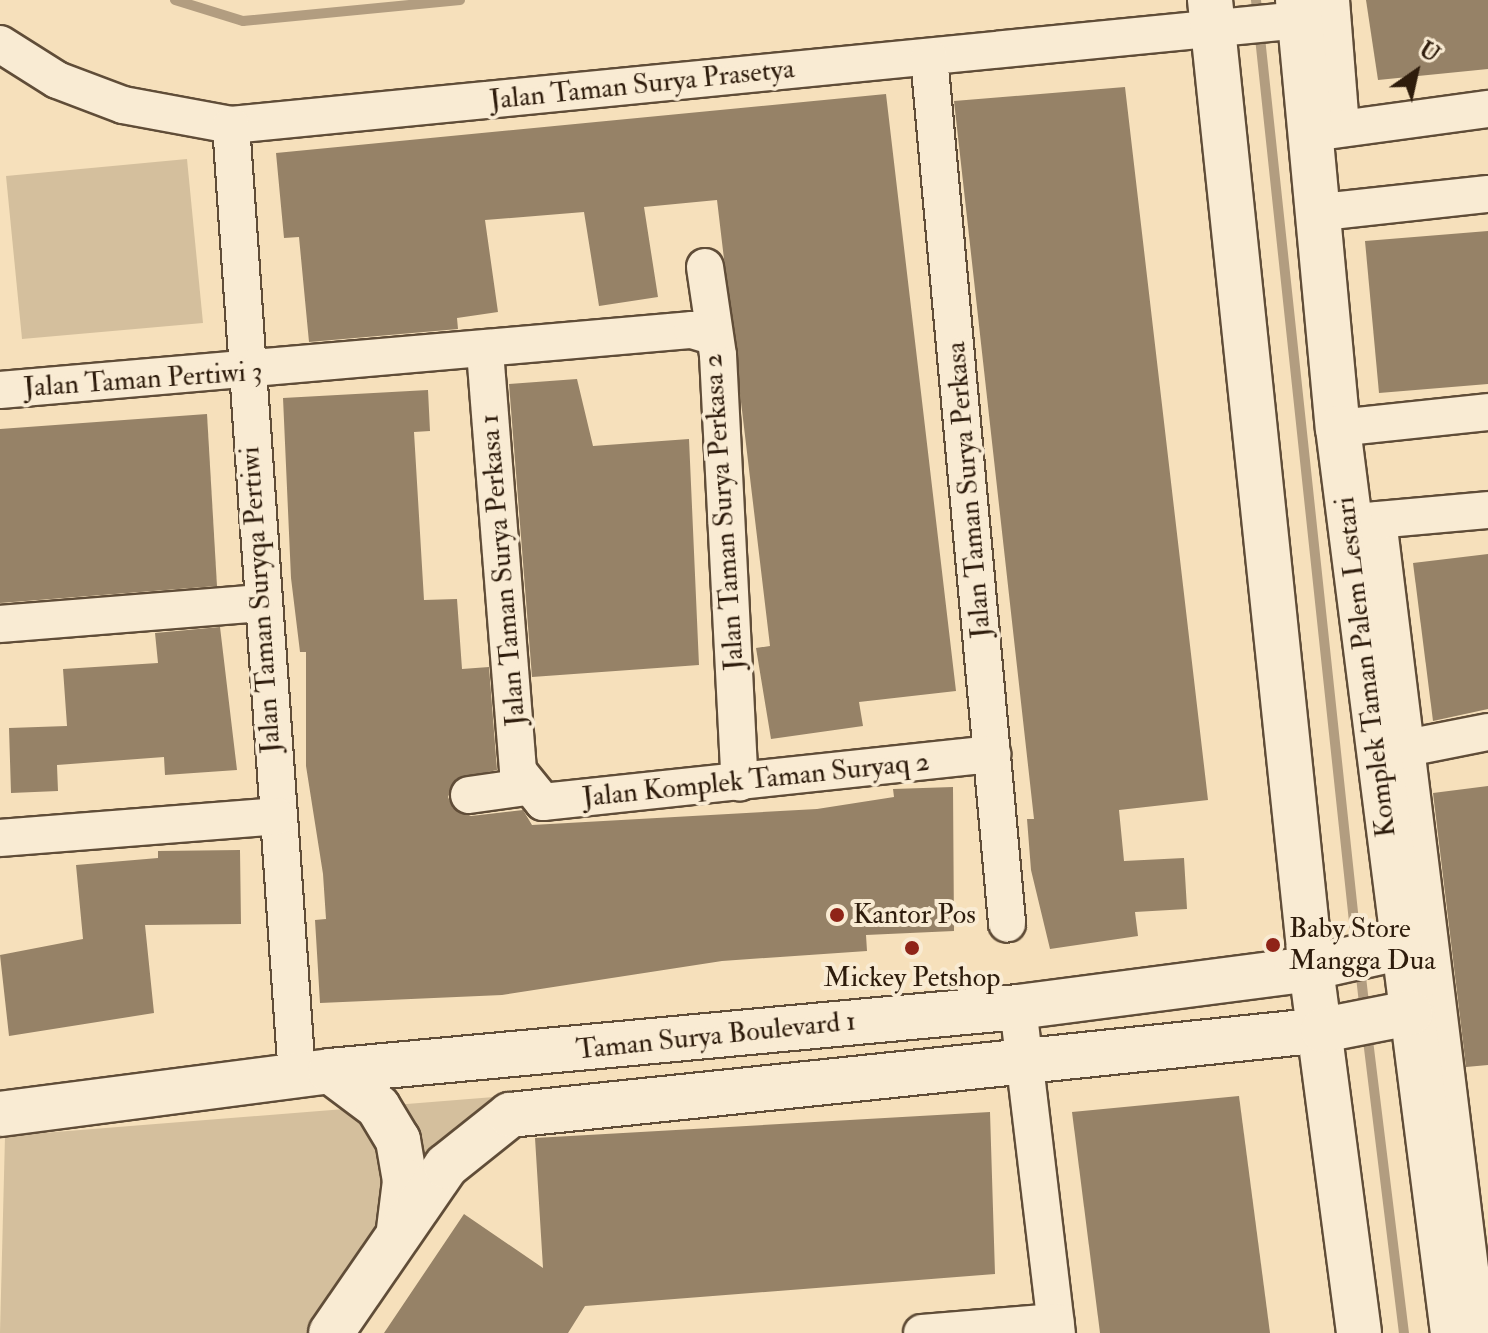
<!DOCTYPE html>
<html>
<head>
<meta charset="utf-8">
<style>
	body { margin:0 }
	#map { position:relative; width:1488px; height:1333px; overflow:hidden; background:#f6e0bb; font-family:"IM FELL Double Pica",serif }
	div>[style] { position:absolute }
	.green>* { inset:0; background:#d4bf9d }
	.stream>* { height:10px; margin:-5px; padding:0 5px; transform-origin:5px; border-radius:5px; background:#b29d80 }
	.building>* { inset:0; background:#968267 }
	.roads { filter:drop-shadow(2px 0 #604d38) drop-shadow(-2px 0 #604d38) drop-shadow(0 2px #604d38) drop-shadow(0 -2px #604d38) }
	.street>* { height:36px; margin:-18px; padding:0 18px; transform-origin:18px; border-radius:18px; background:#f9ebd3 }
	.secondary>* { height:44px; margin:-22px; padding:0 22px; transform-origin:22px; border-radius:22px; background:#f9ebd3 }
	.dots>* { width:22px; height:22px; translate:-50% -50%; box-sizing:border-box; border:4px solid #f9ebd3; border-radius:50% }
	span { translate:-50% -50%; white-space:nowrap; text-align:center; line-height:1.15; -webkit-text-stroke:8px #f9ebd3; paint-order:stroke }
	.street-label { font-size:28px; color:#2e1c0c }
	.poi-label { font-size:28px; color:#2e1c0c }
	.left { translate:0 -50%; text-align:left }
	.north { position:absolute; left:1376px; top:32px; width:80px; height:80px; -webkit-text-stroke:6px #f9ebd3; paint-order:stroke; rotate:34deg; font-size:22px; font-weight:700; line-height:32px; text-align:center; color:#2e1c0c }
	.north::after { content:''; display:block; margin:auto; width:28px; height:36px; background:#2e1c0c; clip-path:polygon(50% 0,100% 100%,50% 72%,0 100%) }
</style>
</head>
<body>
<div id="map">
	<div class="green">
		<i style="clip-path:polygon(187px 159px,203px 323px,22px 339px,6px 176px)"></i>
		<i style="clip-path:polygon(494px 1097px,317px 1333px,0 1333px,5px 1136px)"></i>
	</div>
	<div class="stream">
		<i style="left:175px;top:0;width:71px;rotate:17.2deg"></i>
		<i style="left:243px;top:21px;width:218px;rotate:-5.5deg"></i>
		<i style="left:1256px;top:0;width:954px;rotate:83.93deg"></i>
		<i style="left:1360px;top:968px;width:44px;rotate:83.5deg"></i>
		<i style="left:1367px;top:1032px;width:303px;rotate:83deg"></i>
	</div>
	<div class="building">
		<i style="clip-path:polygon(1366px 0,1488px 0,1488px 69px,1378px 80px)"></i>
		<i style="clip-path:polygon(1125px 87px,1208px 800px,1119px 810px,1124px 861px,1184px 858px,1187px 909px,1135px 912px,1138px 936px,1050px 949px,1031px 870px,1027px 819px,1034px 819px,954px 101px)"></i>
		<i style="clip-path:polygon(886px 94px,956px 691px,859px 702px,863px 726px,771px 739px,756px 648px,770px 646px,717px 200px,644px 207px,658px 297px,599px 306px,584px 212px,485px 220px,498px 312px,457px 318px,458px 329px,309px 342px,299px 237px,284px 238px,276px 153px)"></i>
		<i style="clip-path:polygon(1488px 231px,1488px 384px,1379px 393px,1365px 241px)"></i>
		<i style="clip-path:polygon(577px 379px,593px 446px,689px 439px,699px 665px,532px 677px,509px 384px)"></i>
		<i style="clip-path:polygon(428px 390px,430px 431px,414px 432px,424px 600px,457px 599px,462px 669px,489px 667px,497px 770px,456px 779px,448px 797px,453px 808px,471px 816px,523px 810px,532px 825px,817px 809px,894px 797px,893px 789px,953px 787px,954px 931px,866px 935px,867px 951px,722px 961px,502px 995px,320px 1003px,315px 920px,326px 919px,323px 874px,306px 766px,306px 652px,300px 652px,291px 578px,283px 398px)"></i>
		<i style="clip-path:polygon(207px 414px,217px 586px,0 603px,0 429px)"></i>
		<i style="clip-path:polygon(1488px 554px,1488px 709px,1433px 721px,1413px 563px)"></i>
		<i style="clip-path:polygon(220px 627px,237px 770px,165px 775px,164px 757px,57px 765px,58px 791px,11px 793px,9px 728px,67px 726px,63px 669px,158px 663px,155px 633px)"></i>
		<i style="clip-path:polygon(1488px 786px,1488px 1065px,1466px 1067px,1433px 793px)"></i>
		<i style="clip-path:polygon(240px 850px,241px 924px,145px 925px,154px 1013px,9px 1036px,0 955px,83px 939px,76px 865px,158px 858px,158px 851px)"></i>
		<i style="clip-path:polygon(1239px 1096px,1270px 1333px,1100px 1333px,1072px 1112px)"></i>
		<i style="clip-path:polygon(990px 1112px,995px 1274px,585px 1306px,568px 1333px,384px 1333px,464px 1214px,543px 1268px,535px 1138px)"></i>
	</div>
	<div class="roads">
		<div class="street">
			<i style="left:1331px;top:0;width:127px;rotate:85.5deg"></i>
			<i style="left:0;top:44px;width:67px;rotate:32.3deg"></i>
			<i style="left:57px;top:80px;width:71px;rotate:20.7deg"></i>
			<i style="left:123px;top:105px;width:110px;rotate:10.5deg"></i>
			<i style="left:231px;top:125px;width:1074px;rotate:-5.61deg"></i>
			<i style="left:929px;top:57px;width:870px;rotate:84.85deg"></i>
			<i style="left:231px;top:125px;width:952px;rotate:86.03deg"></i>
			<i style="left:1312px;top:133px;width:178px;rotate:-7.8deg"></i>
			<i style="left:1322px;top:212px;width:167px;rotate:-6.2deg"></i>
			<i style="left:705px;top:267px;width:89px;rotate:81.6deg"></i>
			<i style="left:718px;top:355px;width:428px;rotate:87.1deg"></i>
			<i style="left:485px;top:351px;width:421px;rotate:85.5deg"></i>
			<i style="left:518px;top:771px;width:40px;rotate:51deg"></i>
			<i style="left:543px;top:802px;width:452px;rotate:-6.1deg"></i>
			<i style="left:0;top:390px;width:695px;rotate:-4.96deg"></i>
			<i style="left:692px;top:330px;width:21px;rotate:17deg"></i>
			<i style="left:1338px;top:428px;width:151px;rotate:-6.1deg"></i>
			<i style="left:1378px;top:520px;width:819px;rotate:82.99deg"></i>
			<i style="left:1354px;top:522px;width:135px;rotate:-5.1deg"></i>
			<i style="left:0;top:624px;width:263px;rotate:-4.6deg"></i>
			<i style="left:1407px;top:748px;width:83px;rotate:-11.2deg"></i>
			<i style="left:469px;top:795px;width:58px;rotate:-8deg"></i>
			<i style="left:0;top:838px;width:278px;rotate:-4.5deg"></i>
			<i style="left:1018px;top:1007px;width:328px;rotate:83.2deg"></i>
			<i style="left:922px;top:1333px;width:134px;rotate:-4.7deg"></i>
		</div>
		<div class="secondary">
			<i style="left:1210px;top:0;width:973px;rotate:84.04deg"></i>
			<i style="left:1311px;top:968px;width:368px;rotate:82.5deg"></i>
			<i style="left:1298px;top:0;width:430px;rotate:84.7deg"></i>
			<i style="left:1338px;top:428px;width:912px;rotate:82.76deg"></i>
			<i style="left:330px;top:1071px;width:60px;rotate:36.9deg"></i>
			<i style="left:378px;top:1107px;width:39px;rotate:59deg"></i>
			<i style="left:398px;top:1140px;width:42px;rotate:80.3deg"></i>
			<i style="left:405px;top:1181px;width:48px;rotate:97.1deg"></i>
			<i style="left:0;top:1114px;width:333px;rotate:-7.4deg"></i>
			<i style="left:330px;top:1071px;width:691px;rotate:-5.31deg"></i>
			<i style="left:1018px;top:1007px;width:280px;rotate:-7.4deg"></i>
			<i style="left:1296px;top:971px;width:106px;rotate:-12.6deg"></i>
			<i style="left:331px;top:1333px;width:203px;rotate:-55.4deg"></i>
			<i style="left:446px;top:1166px;width:82px;rotate:-38.6deg"></i>
			<i style="left:510px;top:1115px;width:817px;rotate:-5.97deg"></i>
			<i style="left:1323px;top:1030px;width:89px;rotate:-11.1deg"></i>
		</div>
	</div>
	<div class="dots">
		<i style="left:837px;top:915px;background:#8f2418"></i>
		<i style="left:1273px;top:945px;background:#8f2418"></i>
		<i style="left:912px;top:948px;background:#8f2418"></i>
	</div>
	<div class="street-label">
		<span style="left:642px;top:85px;rotate:-6deg">Jalan Taman Surya Prasetya</span>
		<span style="left:143px;top:380px;rotate:-4deg">Jalan Taman Pertiwi 3</span>
		<span style="left:969px;top:490px;rotate:-95deg">Jalan Taman Surya Perkasa</span>
		<span style="left:724px;top:512px;rotate:-94deg">Jalan Taman Surya Perkasa 2</span>
		<span style="left:503px;top:570px;rotate:-95deg">Jalan Taman Surya Perkasa 1</span>
		<span style="left:261px;top:600px;rotate:-94deg">Jalan Taman Suryqa Pertiwi</span>
		<span style="left:1366px;top:667px;rotate:-97deg">Komplek Taman Palem Lestari</span>
		<span style="left:756px;top:780px;rotate:-6deg">Jalan Komplek Taman Suryaq 2</span>
		<span style="left:716px;top:1036px;rotate:-6deg">Taman Surya Boulevard 1</span>
	</div>
	<div class="poi-label">
		<span class="left" style="left:853px;top:915px">Kantor Pos</span>
		<span class="left" style="left:1289px;top:945px">Baby Store<br>Mangga Dua</span>
		<span style="left:912px;top:978px">Mickey Petshop</span>
	</div>
	<div class="north">U</div>
</div>
</body>
</html>
